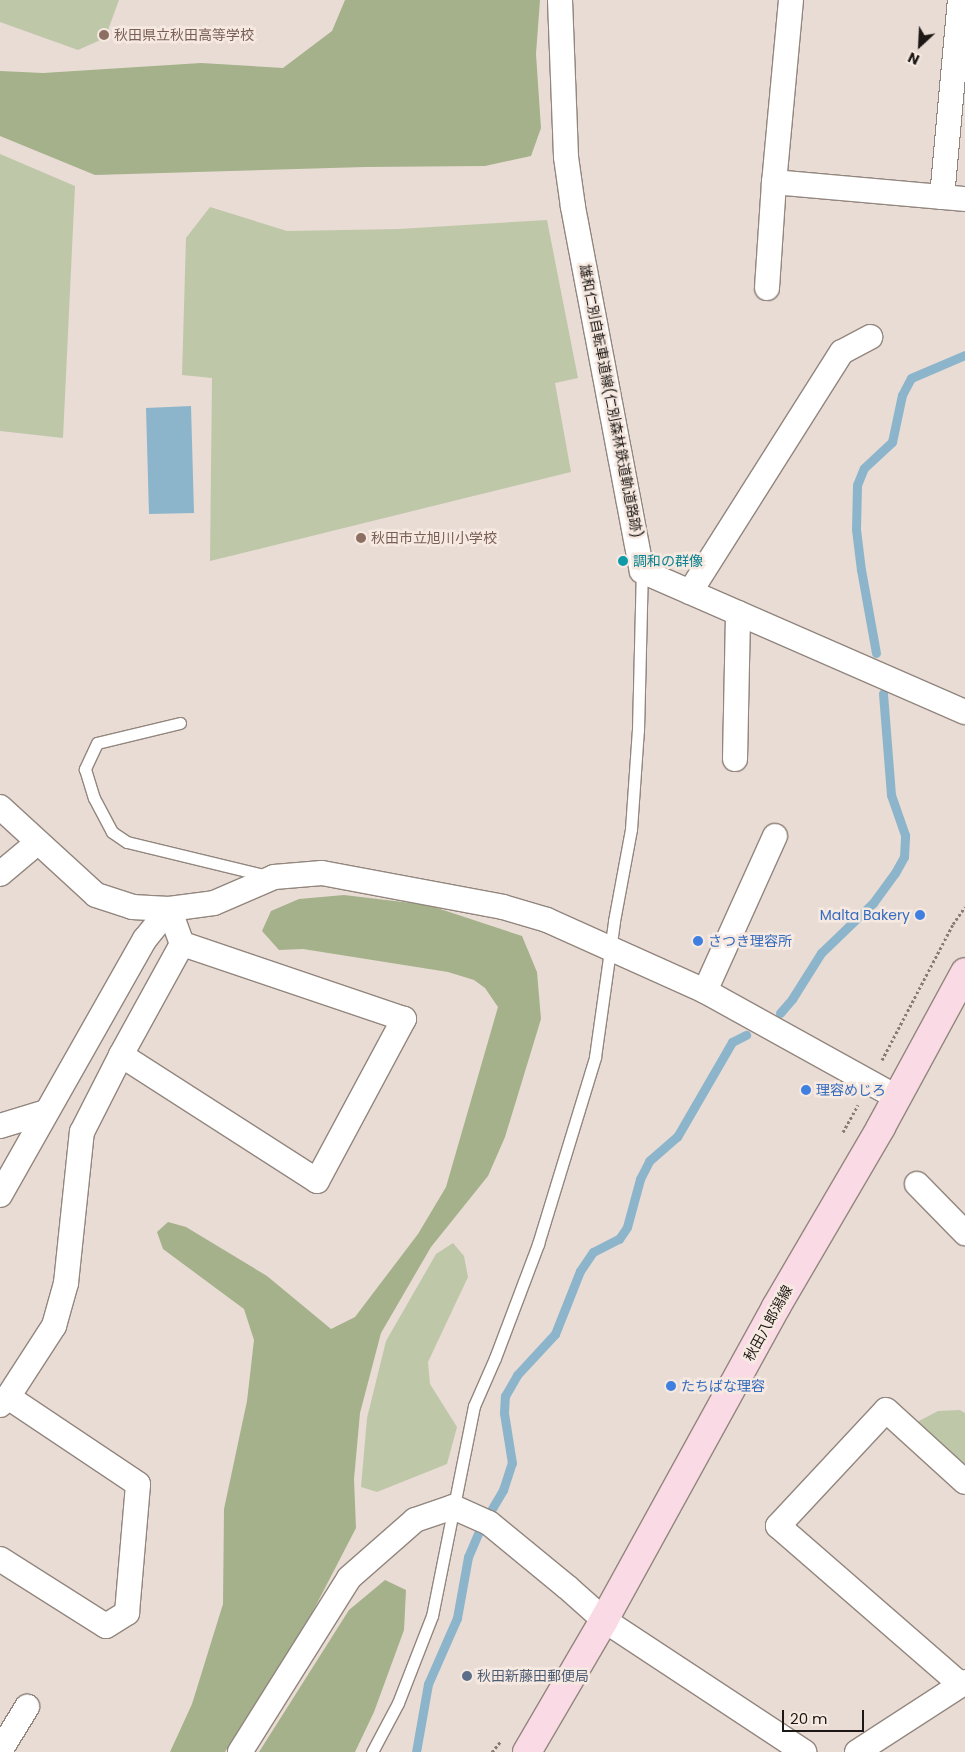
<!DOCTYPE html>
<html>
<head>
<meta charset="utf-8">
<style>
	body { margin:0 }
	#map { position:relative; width:965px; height:1752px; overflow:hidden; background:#e9dcd4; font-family:Poppins,"Noto Sans JP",sans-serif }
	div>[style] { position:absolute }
	.green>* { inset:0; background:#bec8a9 }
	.forest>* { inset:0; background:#a4b18b }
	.water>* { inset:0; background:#8cb5cc }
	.stream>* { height:9px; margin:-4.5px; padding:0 4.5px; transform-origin:4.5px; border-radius:4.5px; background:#8cb5cc }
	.path>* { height:3px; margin-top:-1.5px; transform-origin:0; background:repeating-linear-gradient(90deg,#857c77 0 2.5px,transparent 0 5px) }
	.roads { filter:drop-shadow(1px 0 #92867e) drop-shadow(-1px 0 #92867e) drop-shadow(0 1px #92867e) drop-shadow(0 -1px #92867e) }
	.service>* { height:11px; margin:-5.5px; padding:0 5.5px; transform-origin:5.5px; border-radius:5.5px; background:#fff }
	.minor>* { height:24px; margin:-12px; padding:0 12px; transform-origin:12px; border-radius:12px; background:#fff }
	.primary>* { height:28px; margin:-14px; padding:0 14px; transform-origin:14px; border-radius:14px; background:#fadae4 }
	.dots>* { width:14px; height:14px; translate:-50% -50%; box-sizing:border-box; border:2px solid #f6e9e1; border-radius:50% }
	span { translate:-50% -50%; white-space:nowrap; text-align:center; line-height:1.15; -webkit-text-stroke:5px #f6e9e1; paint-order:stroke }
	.education-label { font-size:14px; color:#785e54 }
	.left { translate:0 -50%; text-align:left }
	.street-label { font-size:14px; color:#1d1815 }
	.culture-label { font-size:14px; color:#0d838f }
	.shop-label { font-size:14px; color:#366cbe }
	.right { translate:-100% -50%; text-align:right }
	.service-label { font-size:14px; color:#4e5e75 }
	.north { position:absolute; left:895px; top:20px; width:50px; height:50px; -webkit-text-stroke:4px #f6e9e1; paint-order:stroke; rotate:205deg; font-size:14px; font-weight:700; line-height:20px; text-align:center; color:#1d1815 }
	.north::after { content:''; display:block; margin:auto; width:18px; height:22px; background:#1d1815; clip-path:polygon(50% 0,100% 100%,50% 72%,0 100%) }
	.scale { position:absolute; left:782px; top:1710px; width:82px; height:22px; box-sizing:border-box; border:2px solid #1d1815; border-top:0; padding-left:6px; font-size:15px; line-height:18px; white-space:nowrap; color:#1d1815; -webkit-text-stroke:4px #f6e9e1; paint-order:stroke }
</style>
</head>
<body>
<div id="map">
	<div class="green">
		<i style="clip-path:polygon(0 0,119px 0,105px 38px,78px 50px,0 22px)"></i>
		<i style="clip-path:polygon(0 154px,75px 186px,63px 438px,0 431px)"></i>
		<i style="clip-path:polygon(210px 207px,287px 231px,399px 229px,547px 220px,578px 378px,555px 383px,571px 472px,210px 561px,212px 378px,182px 375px,186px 238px)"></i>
		<i style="clip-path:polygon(453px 1243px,464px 1256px,468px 1277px,428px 1362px,430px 1384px,457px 1427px,447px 1464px,377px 1492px,361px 1487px,367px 1418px,386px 1341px,436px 1254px)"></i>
		<i style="clip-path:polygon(960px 1410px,965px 1413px,965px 1465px,917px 1422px,938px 1411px)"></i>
	</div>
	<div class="forest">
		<i style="clip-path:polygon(345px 0,540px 0,536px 54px,541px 128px,531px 156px,485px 166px,365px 167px,95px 175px,0 136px,0 71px,43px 73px,201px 63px,283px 68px,332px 31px)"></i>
		<i style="clip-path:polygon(344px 895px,428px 905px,522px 936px,537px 972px,541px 1019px,505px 1137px,488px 1176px,431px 1247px,381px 1333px,360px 1413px,354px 1479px,356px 1528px,312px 1613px,225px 1752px,170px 1752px,192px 1704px,223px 1604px,224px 1509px,247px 1401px,254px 1340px,244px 1309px,163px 1249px,157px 1232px,168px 1222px,186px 1227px,267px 1276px,331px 1329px,355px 1317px,418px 1234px,446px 1187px,498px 1007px,485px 988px,474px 980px,448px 972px,303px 949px,279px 950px,262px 931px,271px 911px,299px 899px)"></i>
		<i style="clip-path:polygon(385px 1580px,406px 1590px,404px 1630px,374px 1712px,355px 1752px,259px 1752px,349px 1610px)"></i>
	</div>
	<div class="water">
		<i style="clip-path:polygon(191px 406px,194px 513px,149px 514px,146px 408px)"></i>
	</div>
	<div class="stream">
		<i style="left:876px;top:653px;width:84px;rotate:-100.2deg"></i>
		<i style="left:861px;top:570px;width:41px;rotate:-97deg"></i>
		<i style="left:856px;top:529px;width:44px;rotate:-88.7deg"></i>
		<i style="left:857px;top:485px;width:18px;rotate:-68deg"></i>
		<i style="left:864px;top:468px;width:38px;rotate:-43deg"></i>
		<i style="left:892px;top:442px;width:48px;rotate:-78deg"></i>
		<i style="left:902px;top:395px;width:19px;rotate:-62deg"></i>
		<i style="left:911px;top:378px;width:59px;rotate:-23.1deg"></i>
		<i style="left:780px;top:1013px;width:18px;rotate:-49deg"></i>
		<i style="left:792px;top:999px;width:54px;rotate:-57.8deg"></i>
		<i style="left:821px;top:953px;width:72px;rotate:-43.9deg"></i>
		<i style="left:873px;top:903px;width:37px;rotate:-54deg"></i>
		<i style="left:895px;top:873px;width:18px;rotate:-61deg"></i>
		<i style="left:904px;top:857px;width:22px;rotate:-87deg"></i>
		<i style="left:905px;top:835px;width:42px;rotate:-109.3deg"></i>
		<i style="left:891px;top:795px;width:102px;rotate:-94.5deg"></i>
		<i style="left:416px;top:1752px;width:69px;rotate:-80deg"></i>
		<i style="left:428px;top:1684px;width:72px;rotate:-66.3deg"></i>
		<i style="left:457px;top:1618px;width:62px;rotate:-79.8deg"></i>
		<i style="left:468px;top:1557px;width:30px;rotate:-67deg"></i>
		<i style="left:480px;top:1529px;width:45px;rotate:-59.5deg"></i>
		<i style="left:503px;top:1490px;width:28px;rotate:-72deg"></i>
		<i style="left:512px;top:1463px;width:51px;rotate:-99.1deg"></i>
		<i style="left:504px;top:1413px;width:17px;rotate:-87deg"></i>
		<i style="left:505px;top:1396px;width:24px;rotate:-60deg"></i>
		<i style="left:517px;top:1375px;width:56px;rotate:-47.2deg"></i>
		<i style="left:555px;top:1334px;width:68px;rotate:-68.4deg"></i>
		<i style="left:580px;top:1271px;width:23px;rotate:-56deg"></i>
		<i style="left:593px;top:1252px;width:29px;rotate:-27deg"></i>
		<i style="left:619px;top:1239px;width:14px;rotate:-56deg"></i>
		<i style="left:627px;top:1227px;width:50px;rotate:-74.8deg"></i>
		<i style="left:640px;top:1179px;width:20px;rotate:-63deg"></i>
		<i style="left:649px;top:1161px;width:37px;rotate:-41deg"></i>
		<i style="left:677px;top:1137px;width:110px;rotate:-59.9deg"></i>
		<i style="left:732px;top:1042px;width:16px;rotate:-27deg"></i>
	</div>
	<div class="path">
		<i style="left:882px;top:1060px;width:153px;rotate:-62.4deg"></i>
		<i style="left:953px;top:924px;width:21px;rotate:-55deg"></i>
		<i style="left:843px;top:1132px;width:31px;rotate:-61deg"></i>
		<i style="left:492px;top:1752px;width:14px;rotate:-51deg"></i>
	</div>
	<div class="roads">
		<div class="service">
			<i style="left:180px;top:723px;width:85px;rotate:166.5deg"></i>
			<i style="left:97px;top:743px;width:29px;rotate:115deg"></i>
			<i style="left:85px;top:769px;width:30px;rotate:73deg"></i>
			<i style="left:94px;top:798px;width:38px;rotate:62deg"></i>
			<i style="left:112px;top:832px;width:18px;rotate:34deg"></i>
			<i style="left:127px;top:842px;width:145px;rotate:13.6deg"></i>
			<i style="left:372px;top:1752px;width:55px;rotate:-62deg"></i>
			<i style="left:398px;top:1703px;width:93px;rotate:-68.7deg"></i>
			<i style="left:432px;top:1616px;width:214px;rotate:-78.7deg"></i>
			<i style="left:474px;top:1406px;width:52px;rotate:-66.4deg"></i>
			<i style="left:495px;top:1358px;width:122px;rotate:-69.3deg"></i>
			<i style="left:538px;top:1244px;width:195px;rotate:-73deg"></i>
			<i style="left:595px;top:1057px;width:137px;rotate:-82deg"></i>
			<i style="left:614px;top:921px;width:94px;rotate:-79.5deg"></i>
			<i style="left:631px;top:829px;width:99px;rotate:-86deg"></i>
			<i style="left:638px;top:730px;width:159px;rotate:-88.6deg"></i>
		</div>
		<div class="minor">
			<i style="left:560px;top:0;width:157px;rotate:87.8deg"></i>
			<i style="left:566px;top:157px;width:50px;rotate:82deg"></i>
			<i style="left:573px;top:207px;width:370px;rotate:79.3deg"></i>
			<i style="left:642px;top:571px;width:352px;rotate:23.6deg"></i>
			<i style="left:791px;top:0;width:183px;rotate:95.3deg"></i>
			<i style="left:774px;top:182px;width:192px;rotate:5.1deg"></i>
			<i style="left:942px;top:197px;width:198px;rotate:-84.8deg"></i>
			<i style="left:767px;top:288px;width:106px;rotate:-86.2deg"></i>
			<i style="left:690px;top:592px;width:284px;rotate:-57.7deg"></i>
			<i style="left:842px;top:352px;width:32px;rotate:-28deg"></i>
			<i style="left:735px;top:759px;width:146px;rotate:-88.8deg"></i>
			<i style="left:0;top:807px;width:130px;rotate:42.5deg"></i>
			<i style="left:96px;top:895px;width:38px;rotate:18deg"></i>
			<i style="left:132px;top:907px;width:37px;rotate:3deg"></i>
			<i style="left:169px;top:909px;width:45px;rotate:-7.6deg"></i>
			<i style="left:214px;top:903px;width:65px;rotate:-23.4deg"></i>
			<i style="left:274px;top:877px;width:48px;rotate:-4.8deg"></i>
			<i style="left:322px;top:873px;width:184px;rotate:10.6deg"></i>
			<i style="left:503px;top:907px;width:46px;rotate:16.5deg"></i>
			<i style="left:547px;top:920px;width:173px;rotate:24.2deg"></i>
			<i style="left:705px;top:991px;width:218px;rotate:29deg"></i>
			<i style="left:0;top:874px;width:48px;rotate:-40deg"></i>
			<i style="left:705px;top:991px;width:170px;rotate:-65.7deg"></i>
			<i style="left:121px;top:1055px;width:233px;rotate:32.7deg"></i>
			<i style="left:317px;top:1181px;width:184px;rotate:-61.8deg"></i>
			<i style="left:404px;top:1019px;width:234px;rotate:-161.3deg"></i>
			<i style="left:0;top:1126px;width:48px;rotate:-16.9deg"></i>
			<i style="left:917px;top:1184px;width:69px;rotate:45.6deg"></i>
			<i style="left:0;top:1195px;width:294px;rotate:-60.5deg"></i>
			<i style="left:145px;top:939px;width:38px;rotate:-51deg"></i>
			<i style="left:0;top:1405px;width:11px;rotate:-45deg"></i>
			<i style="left:8px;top:1397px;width:85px;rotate:-57.1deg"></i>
			<i style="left:54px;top:1326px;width:45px;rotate:-74.4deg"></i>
			<i style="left:66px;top:1283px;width:152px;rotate:-84deg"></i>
			<i style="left:82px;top:1132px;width:86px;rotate:-63.1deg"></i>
			<i style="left:121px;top:1055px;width:127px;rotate:-61.2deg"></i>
			<i style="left:182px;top:944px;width:37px;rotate:-110deg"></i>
			<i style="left:0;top:1559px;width:125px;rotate:32.3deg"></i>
			<i style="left:106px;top:1626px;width:25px;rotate:-32deg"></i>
			<i style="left:127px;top:1613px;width:129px;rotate:-85.1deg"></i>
			<i style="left:138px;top:1484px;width:156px;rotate:-146.2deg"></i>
			<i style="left:960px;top:1684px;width:241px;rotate:-139deg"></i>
			<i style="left:778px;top:1526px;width:158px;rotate:-47deg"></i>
			<i style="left:886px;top:1410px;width:107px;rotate:42.3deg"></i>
			<i style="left:0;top:1751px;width:52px;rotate:-58.5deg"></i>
			<i style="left:240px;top:1752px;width:205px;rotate:-57.9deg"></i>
			<i style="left:349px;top:1578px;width:88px;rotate:-41.3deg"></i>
			<i style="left:415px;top:1520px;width:40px;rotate:-18.9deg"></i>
			<i style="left:453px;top:1507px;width:39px;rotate:24deg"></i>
			<i style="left:489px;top:1523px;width:101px;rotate:39.4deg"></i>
			<i style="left:567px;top:1587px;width:50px;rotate:41.7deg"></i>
			<i style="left:604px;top:1620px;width:240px;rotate:33.4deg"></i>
			<i style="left:857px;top:1752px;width:129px;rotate:-32.9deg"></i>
		</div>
		<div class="primary">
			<i style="left:527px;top:1752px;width:153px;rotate:-59.7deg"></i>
			<i style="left:604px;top:1620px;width:357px;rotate:-61.2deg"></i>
			<i style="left:776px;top:1307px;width:208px;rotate:-59.7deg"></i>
			<i style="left:881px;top:1127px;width:176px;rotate:-61.5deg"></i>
		</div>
	</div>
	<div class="dots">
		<i style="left:104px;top:35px;background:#8d6e63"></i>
		<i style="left:361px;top:538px;background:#8d6e63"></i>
		<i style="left:623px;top:561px;background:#0f9aa8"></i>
		<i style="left:920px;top:915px;background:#3f7fe0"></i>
		<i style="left:698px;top:941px;background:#3f7fe0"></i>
		<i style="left:806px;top:1090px;background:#3f7fe0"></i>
		<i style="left:671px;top:1386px;background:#3f7fe0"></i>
		<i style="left:467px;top:1676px;background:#5c6f8a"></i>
	</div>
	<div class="education-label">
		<span class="left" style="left:114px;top:35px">秋田県立秋田高等学校</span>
		<span class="left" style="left:371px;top:538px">秋田市立旭川小学校</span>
	</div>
	<div class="street-label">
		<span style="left:611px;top:401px;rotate:79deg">雄和仁別自転車道線(仁別森林鉄道軌道路跡)</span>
		<span style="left:768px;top:1323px;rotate:-61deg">秋田八郎潟線</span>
	</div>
	<div class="culture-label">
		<span class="left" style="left:633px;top:561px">調和の群像</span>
	</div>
	<div class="shop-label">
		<span class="right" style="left:910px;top:915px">Malta Bakery</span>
		<span class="left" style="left:708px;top:941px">さつき理容所</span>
		<span class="left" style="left:816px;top:1090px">理容めじろ</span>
		<span class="left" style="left:681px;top:1386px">たちばな理容</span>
	</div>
	<div class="service-label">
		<span class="left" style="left:477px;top:1676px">秋田新藤田郵便局</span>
	</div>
	<div class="north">N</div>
	<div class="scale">20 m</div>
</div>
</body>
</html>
